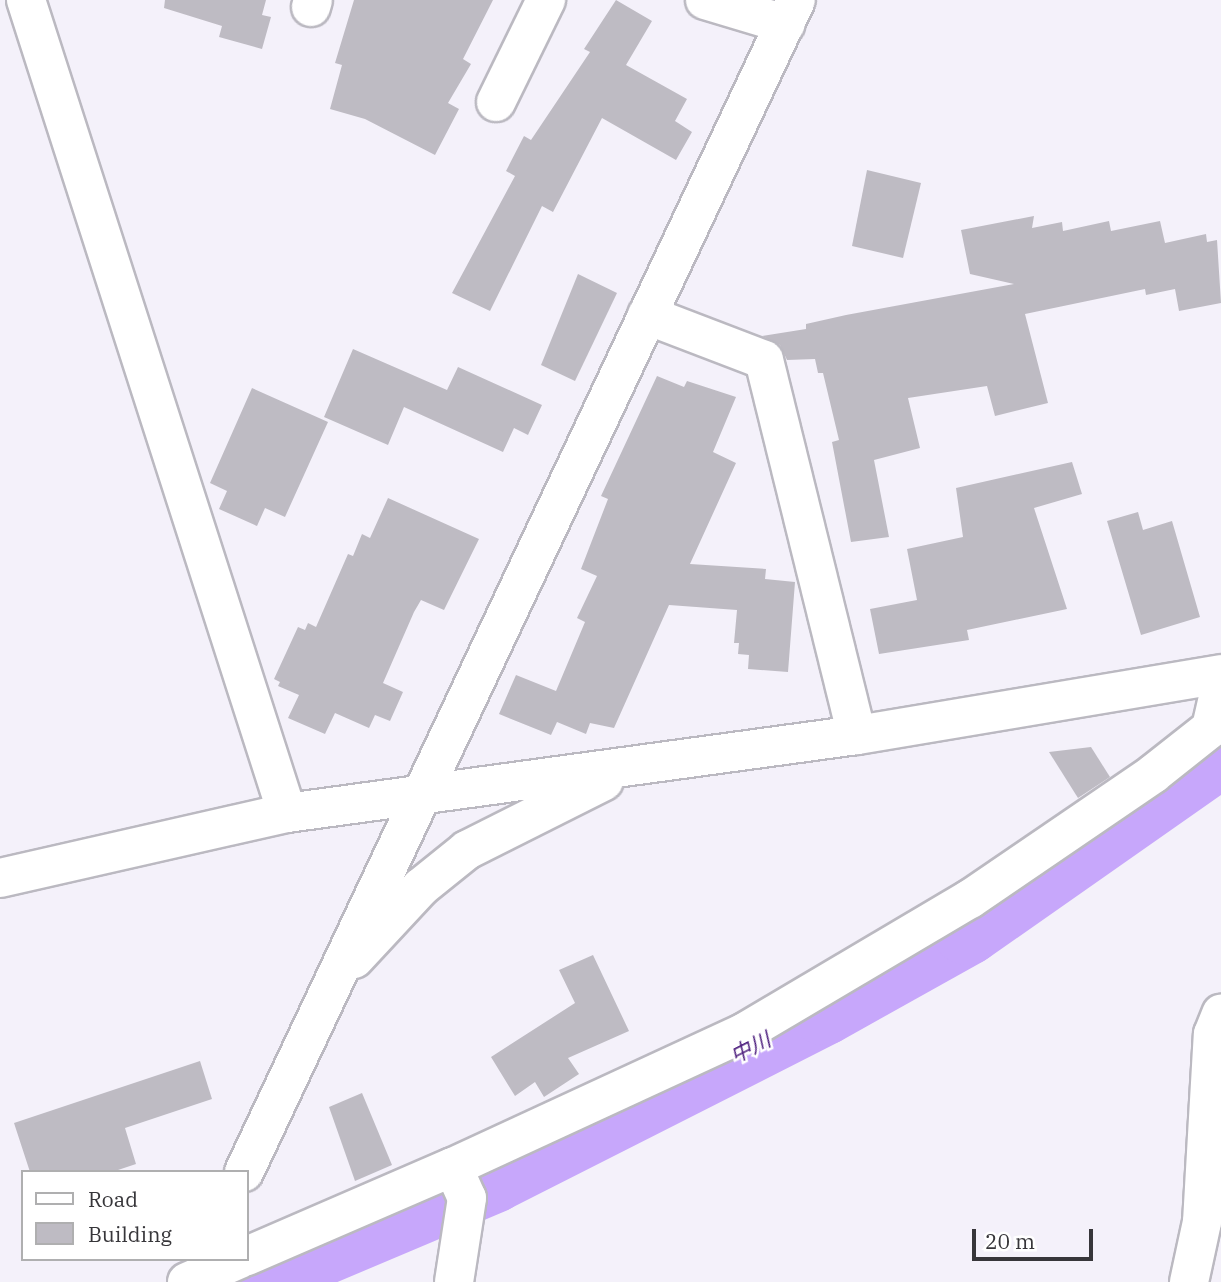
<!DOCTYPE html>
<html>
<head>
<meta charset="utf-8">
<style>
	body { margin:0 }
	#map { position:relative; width:1221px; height:1282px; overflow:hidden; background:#f4f1fa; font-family:"IBM Plex Serif","Noto Sans JP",serif }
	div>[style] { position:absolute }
	.river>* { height:72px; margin:-36px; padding:0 36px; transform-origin:36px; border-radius:36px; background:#c7a7fb }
	.building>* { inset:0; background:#bebbc3 }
	.roads { filter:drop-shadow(2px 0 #bbb9c1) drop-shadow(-2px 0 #bbb9c1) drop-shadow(0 2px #bbb9c1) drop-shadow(0 -2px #bbb9c1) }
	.minor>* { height:38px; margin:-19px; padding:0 19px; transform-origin:19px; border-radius:19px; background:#fff }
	span { translate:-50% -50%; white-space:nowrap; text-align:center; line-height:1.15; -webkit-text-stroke:5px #fff; paint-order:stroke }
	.water-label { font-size:21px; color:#4c1d7d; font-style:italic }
	.legend { position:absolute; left:21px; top:1170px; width:228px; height:91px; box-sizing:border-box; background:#fff; border:2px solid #afafb0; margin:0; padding:9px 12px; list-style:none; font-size:21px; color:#37363a }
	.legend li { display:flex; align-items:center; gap:14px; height:35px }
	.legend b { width:35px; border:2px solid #afafb0 }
	.scale { position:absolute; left:972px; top:1229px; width:121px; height:32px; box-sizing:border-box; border:4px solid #37363a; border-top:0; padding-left:9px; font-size:21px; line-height:24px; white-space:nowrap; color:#37363a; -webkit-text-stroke:5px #fff; paint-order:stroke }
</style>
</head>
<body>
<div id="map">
	<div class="river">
		<i style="left:245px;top:1282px;width:269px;rotate:-22.9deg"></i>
		<i style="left:493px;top:1177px;width:371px;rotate:-26.9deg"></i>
		<i style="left:824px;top:1009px;width:164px;rotate:-29.2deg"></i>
		<i style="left:967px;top:929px;width:310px;rotate:-35deg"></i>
	</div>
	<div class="building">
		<i style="clip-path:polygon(165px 0,266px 0,262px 15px,271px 17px,262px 49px,219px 37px,222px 26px,164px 8px)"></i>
		<i style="clip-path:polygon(354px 0,493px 0,463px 59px,471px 64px,448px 103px,459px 109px,435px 155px,365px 119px,330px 109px,342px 65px,335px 63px)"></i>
		<i style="clip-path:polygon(616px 0,652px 21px,626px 65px,687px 99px,675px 121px,692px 132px,676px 160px,602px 118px,553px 212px,542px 206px,490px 311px,452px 293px,515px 176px,506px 171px,524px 136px,531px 140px,590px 52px,584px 49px)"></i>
		<i style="clip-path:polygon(867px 170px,921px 183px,903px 258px,852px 246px)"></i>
		<i style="clip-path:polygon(1034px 216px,1032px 228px,1062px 222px,1063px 231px,1109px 221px,1111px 231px,1160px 221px,1165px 243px,1206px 234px,1207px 242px,1217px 240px,1221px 303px,1179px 311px,1175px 289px,1146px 295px,1145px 289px,1025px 314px,1048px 403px,995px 416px,987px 386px,908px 398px,920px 448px,874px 460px,889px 537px,851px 542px,832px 442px,839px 440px,823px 373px,818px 373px,815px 359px,787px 360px,780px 345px,762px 336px,806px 329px,806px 324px,846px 315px,1014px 284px,970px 274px,961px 230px)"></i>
		<i style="clip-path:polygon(578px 274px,617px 293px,575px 381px,541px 365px)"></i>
		<i style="clip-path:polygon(353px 349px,447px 390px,458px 367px,542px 405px,528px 435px,514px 428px,503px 452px,404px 407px,388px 445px,324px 417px)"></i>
		<i style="clip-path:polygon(657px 376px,684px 387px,687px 381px,736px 397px,713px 452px,736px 463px,690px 564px,766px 569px,765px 579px,795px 582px,788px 672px,748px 669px,749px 655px,738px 654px,739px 643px,734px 643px,737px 610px,669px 605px,614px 728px,590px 723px,586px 734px,557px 722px,551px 735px,499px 714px,516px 675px,556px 691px,585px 622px,577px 618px,597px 576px,581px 569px,608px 499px,601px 496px)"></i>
		<i style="clip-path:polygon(252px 388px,328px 422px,285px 517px,265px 508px,257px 526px,219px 509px,227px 491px,210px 483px)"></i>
		<i style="clip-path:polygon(1072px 462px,1082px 494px,1034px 508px,1067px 609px,967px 630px,969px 640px,879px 654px,870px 609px,917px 600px,907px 549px,963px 537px,956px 488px)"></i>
		<i style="clip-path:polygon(388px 498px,479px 539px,444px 610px,421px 600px,414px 612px,383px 683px,403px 692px,390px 721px,375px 715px,369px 728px,335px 713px,325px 734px,288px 718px,299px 695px,278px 686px,280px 682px,274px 679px,298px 627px,305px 630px,308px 623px,316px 627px,348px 554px,353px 556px,362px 534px,370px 538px)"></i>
		<i style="clip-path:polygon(1138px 512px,1143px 530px,1172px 521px,1200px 617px,1141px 635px,1107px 521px)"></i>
		<i style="clip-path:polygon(1091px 747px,1110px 777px,1078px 798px,1049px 752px)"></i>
		<i style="clip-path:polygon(593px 955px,629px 1031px,568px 1058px,579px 1074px,544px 1097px,535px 1082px,515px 1096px,491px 1057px,575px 1003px,559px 970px)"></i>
		<i style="clip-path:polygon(200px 1061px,212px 1099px,125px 1128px,136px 1164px,112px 1172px,30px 1172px,14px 1123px)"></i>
		<i style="clip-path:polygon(362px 1093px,392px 1165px,355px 1181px,329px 1107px)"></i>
	</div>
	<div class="roads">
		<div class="minor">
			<i style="left:26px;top:0;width:854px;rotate:72.2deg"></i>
			<i style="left:705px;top:0;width:84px;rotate:16.7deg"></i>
			<i style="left:311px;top:7px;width:7px;rotate:-74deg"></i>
			<i style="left:496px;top:102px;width:114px;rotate:-63.9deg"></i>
			<i style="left:647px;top:315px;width:125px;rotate:21deg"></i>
			<i style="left:764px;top:360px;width:386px;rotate:76.1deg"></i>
			<i style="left:0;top:878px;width:294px;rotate:-12.8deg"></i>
			<i style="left:287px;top:813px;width:575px;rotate:-7.79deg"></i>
			<i style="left:857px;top:735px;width:369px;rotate:-9.5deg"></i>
			<i style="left:354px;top:959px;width:98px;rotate:-47.1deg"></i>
			<i style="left:421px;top:887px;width:59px;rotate:-38.8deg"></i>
			<i style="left:467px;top:850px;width:153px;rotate:-26.7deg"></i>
			<i style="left:453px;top:1167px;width:34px;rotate:66deg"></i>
			<i style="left:467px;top:1198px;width:85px;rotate:98.8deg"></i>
			<i style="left:244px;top:1172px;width:1295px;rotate:-64.78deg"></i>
			<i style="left:247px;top:1256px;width:224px;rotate:-23.4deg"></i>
			<i style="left:453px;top:1167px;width:322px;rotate:-24.8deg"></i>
			<i style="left:745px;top:1032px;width:261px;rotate:-30.6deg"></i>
			<i style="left:970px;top:899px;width:222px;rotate:-34.3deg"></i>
			<i style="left:1153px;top:774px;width:74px;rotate:-38.4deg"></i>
			<i style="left:1211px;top:728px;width:45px;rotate:-77.2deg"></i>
			<i style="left:187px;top:1282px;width:58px;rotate:-23.5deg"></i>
			<i style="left:1189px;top:1282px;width:61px;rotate:-77.8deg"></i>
			<i style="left:1202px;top:1222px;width:188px;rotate:-86.7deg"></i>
			<i style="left:1213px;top:1034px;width:22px;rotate:-68deg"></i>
		</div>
	</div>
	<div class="water-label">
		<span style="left:750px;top:1047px;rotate:-27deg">中川</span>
	</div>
	<ul class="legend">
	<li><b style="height:9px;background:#fff"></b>Road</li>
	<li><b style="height:19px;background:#bebbc3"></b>Building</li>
	</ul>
	<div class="scale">20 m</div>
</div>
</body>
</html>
